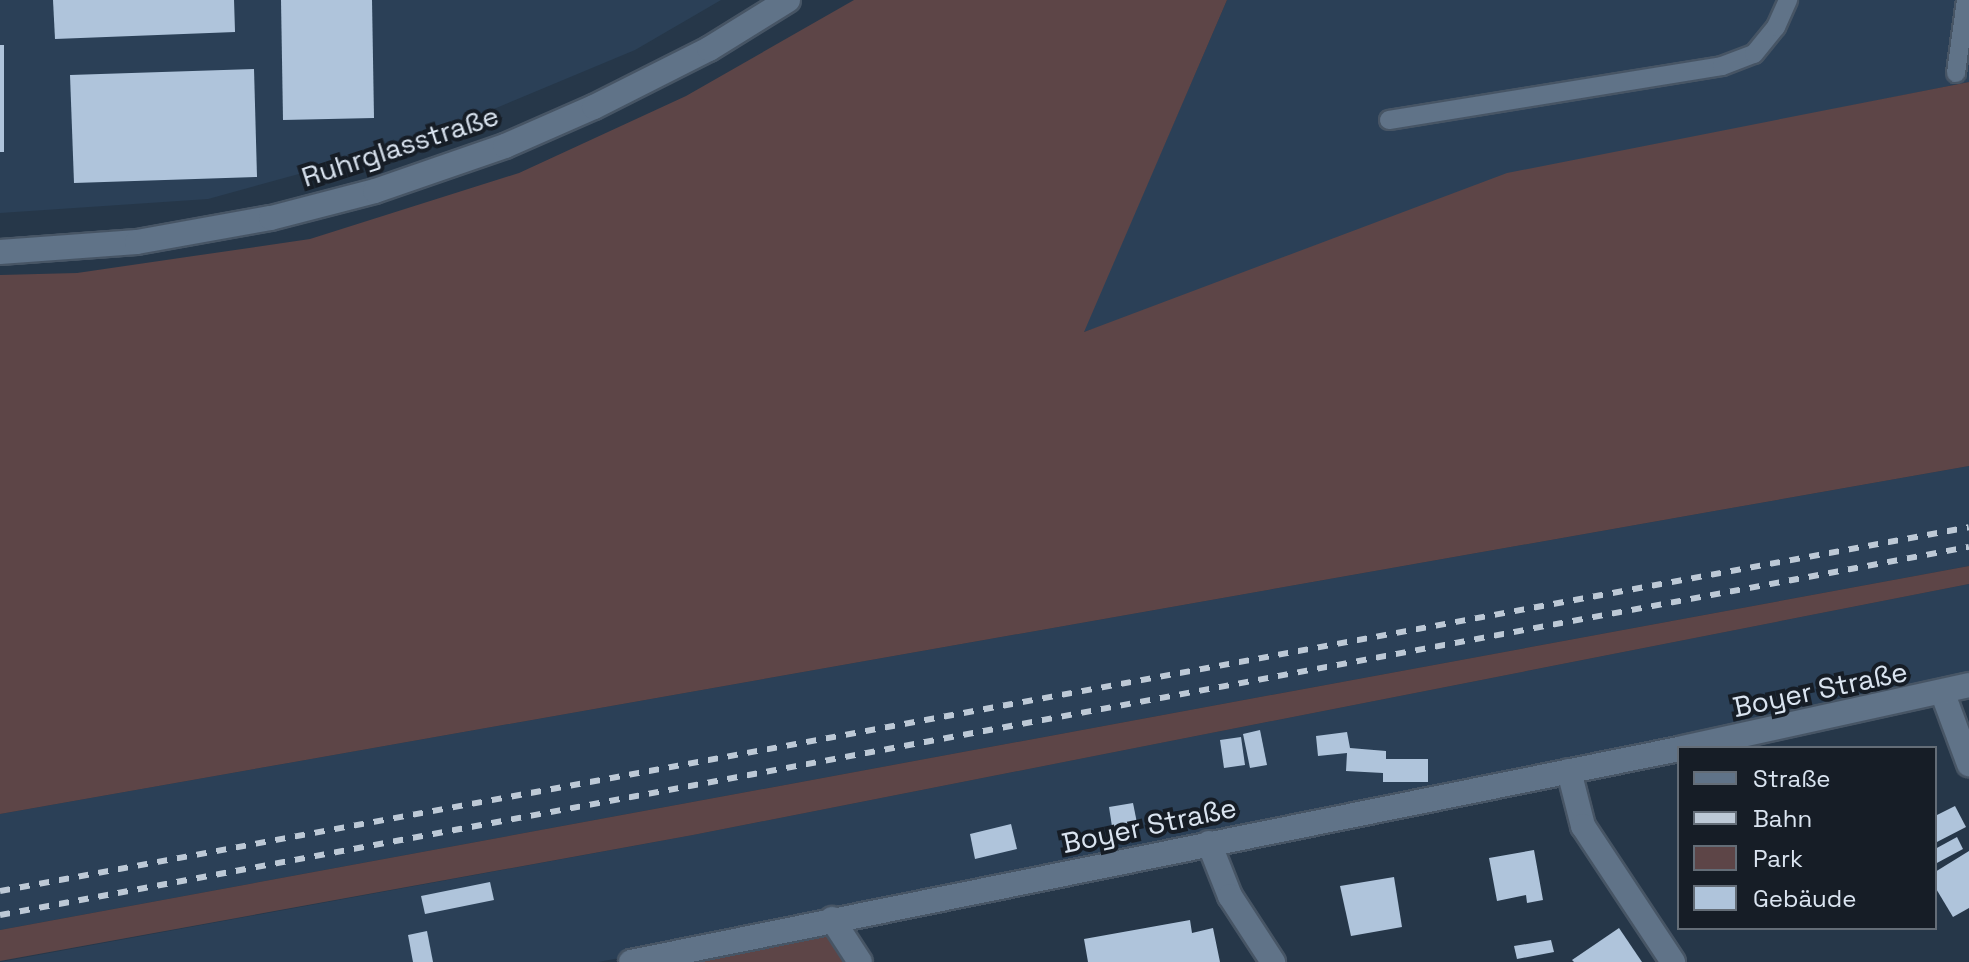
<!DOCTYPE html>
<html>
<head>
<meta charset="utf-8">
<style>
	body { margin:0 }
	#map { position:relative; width:1969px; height:962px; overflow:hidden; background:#263749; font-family:"Space Grotesk",sans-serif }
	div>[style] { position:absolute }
	.built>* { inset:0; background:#2b4057 }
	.green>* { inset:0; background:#5d4547 }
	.building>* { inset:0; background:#afc4db }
	.roads { filter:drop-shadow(2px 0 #475565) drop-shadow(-2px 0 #475565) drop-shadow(0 2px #475565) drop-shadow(0 -2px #475565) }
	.lane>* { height:18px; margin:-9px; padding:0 9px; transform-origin:9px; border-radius:9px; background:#607388 }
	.street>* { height:24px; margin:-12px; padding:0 12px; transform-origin:12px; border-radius:12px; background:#607388 }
	.secondary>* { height:24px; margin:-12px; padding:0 12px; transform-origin:12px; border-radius:12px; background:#607388 }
	.rail>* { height:6px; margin-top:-3px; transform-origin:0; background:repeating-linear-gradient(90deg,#bdc9d6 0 10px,transparent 0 20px) }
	span { translate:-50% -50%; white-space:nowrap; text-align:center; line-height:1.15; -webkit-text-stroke:8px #161d26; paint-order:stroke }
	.street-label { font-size:28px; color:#dae4f0 }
	.legend { position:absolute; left:1677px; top:746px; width:260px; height:184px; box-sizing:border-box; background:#161d26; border:2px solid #646d77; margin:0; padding:10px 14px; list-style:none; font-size:24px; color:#dae4f0 }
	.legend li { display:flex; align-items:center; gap:16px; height:40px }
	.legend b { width:40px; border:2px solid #646d77 }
</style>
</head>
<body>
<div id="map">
	<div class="built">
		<i style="clip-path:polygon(0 0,721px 0,635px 50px,412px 143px,208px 199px,0 213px)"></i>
		<i style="clip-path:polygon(1227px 0,1969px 0,1969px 82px,1805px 115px,1083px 332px)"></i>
		<i style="clip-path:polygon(1969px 466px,1969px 566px,0 930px,0 814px)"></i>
		<i style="clip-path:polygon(1969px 584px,1969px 685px,832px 919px,598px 962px,0 962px,693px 835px)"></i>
	</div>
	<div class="green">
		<i style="clip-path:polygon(854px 0,1227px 0,1084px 332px,1507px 173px,1969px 82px,1969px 466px,0 814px,0 275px,77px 273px,310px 239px,519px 173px,686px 96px)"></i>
		<i style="clip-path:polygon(1969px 566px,1969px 584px,693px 835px,0 961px,0 930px)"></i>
		<i style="clip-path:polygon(832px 919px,860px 962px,668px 962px)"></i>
	</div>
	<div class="building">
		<i style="clip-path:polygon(53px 0,234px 0,235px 32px,55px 39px)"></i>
		<i style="clip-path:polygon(281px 0,372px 0,374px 118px,283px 120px)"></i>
		<i style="clip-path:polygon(0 45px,4px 45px,4px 152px,0 152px)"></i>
		<i style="clip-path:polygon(254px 69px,257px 177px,74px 183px,70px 75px)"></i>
		<i style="clip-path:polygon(1260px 730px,1267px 765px,1250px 768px,1243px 734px)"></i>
		<i style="clip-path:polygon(1347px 732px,1350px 748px,1386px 751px,1386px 759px,1428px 759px,1428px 782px,1383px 782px,1383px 773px,1346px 771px,1347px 753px,1318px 756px,1316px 736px)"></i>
		<i style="clip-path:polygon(1241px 737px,1245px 765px,1224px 768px,1220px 740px)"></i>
		<i style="clip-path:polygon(1133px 803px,1138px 828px,1113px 833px,1109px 807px)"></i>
		<i style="clip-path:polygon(1955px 806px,1966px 827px,1935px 843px,1935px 816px)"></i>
		<i style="clip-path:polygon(1011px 824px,1017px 849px,975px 859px,970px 834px)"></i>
		<i style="clip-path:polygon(1957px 837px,1963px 849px,1935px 864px,1935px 849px)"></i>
		<i style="clip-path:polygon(1534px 850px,1543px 900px,1527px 903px,1526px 895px,1497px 901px,1489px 858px)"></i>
		<i style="clip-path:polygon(1969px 851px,1969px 908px,1953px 917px,1935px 887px,1935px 872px)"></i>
		<i style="clip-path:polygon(1394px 877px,1402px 927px,1351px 936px,1340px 886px)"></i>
		<i style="clip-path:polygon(490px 882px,494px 900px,425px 914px,421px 896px)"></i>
		<i style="clip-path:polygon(1190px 920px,1192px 933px,1213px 928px,1220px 962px,1088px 962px,1084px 939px)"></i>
		<i style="clip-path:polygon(1619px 928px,1642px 962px,1574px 962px,1572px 960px)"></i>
		<i style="clip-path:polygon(427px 931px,433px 962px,413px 962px,408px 935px)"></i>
		<i style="clip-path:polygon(1551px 940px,1554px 952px,1517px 959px,1514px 946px)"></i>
	</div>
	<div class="roads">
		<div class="lane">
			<i style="left:1956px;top:73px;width:74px;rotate:-82.2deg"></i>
			<i style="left:1389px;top:120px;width:337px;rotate:-9.2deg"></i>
			<i style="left:1722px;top:66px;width:34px;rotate:-21deg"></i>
			<i style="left:1754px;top:54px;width:35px;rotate:-51deg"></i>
			<i style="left:1776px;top:27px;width:30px;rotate:-66deg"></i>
		</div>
		<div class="street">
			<i style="left:1943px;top:694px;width:75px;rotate:69.6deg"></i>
			<i style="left:1569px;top:771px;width:57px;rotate:75.7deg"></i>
			<i style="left:1583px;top:826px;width:163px;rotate:56.5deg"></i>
			<i style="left:1209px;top:843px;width:57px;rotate:68.4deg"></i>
			<i style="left:1230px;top:896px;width:79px;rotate:56.9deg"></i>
			<i style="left:832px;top:919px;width:51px;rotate:56.9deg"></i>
		</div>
		<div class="secondary">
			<i style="left:0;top:252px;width:137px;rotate:-4.2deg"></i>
			<i style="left:137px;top:242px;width:136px;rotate:-10.2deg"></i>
			<i style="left:271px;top:218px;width:107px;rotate:-14.6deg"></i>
			<i style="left:375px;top:191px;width:138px;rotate:-19.1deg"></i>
			<i style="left:505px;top:146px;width:97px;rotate:-23.7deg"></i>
			<i style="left:594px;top:107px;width:129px;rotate:-26.8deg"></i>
			<i style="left:709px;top:49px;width:93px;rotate:-31.8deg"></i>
			<i style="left:1683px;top:748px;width:293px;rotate:-12.4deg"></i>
			<i style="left:631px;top:962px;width:1069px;rotate:-11.49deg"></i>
		</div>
	</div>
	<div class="rail">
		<i style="left:0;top:891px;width:2002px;rotate:-10.47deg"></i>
		<i style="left:0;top:915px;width:2003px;rotate:-10.59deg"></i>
	</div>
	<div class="street-label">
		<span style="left:400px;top:146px;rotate:-18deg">Ruhrglasstraße</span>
		<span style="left:1820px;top:689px;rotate:-12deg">Boyer Straße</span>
		<span style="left:1149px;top:825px;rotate:-12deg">Boyer Straße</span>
	</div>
	<ul class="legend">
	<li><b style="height:10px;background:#607388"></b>Straße</li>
	<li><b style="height:10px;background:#bdc9d6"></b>Bahn</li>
	<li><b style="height:22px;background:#5d4547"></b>Park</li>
	<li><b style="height:22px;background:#afc4db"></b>Gebäude</li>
	</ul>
</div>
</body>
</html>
